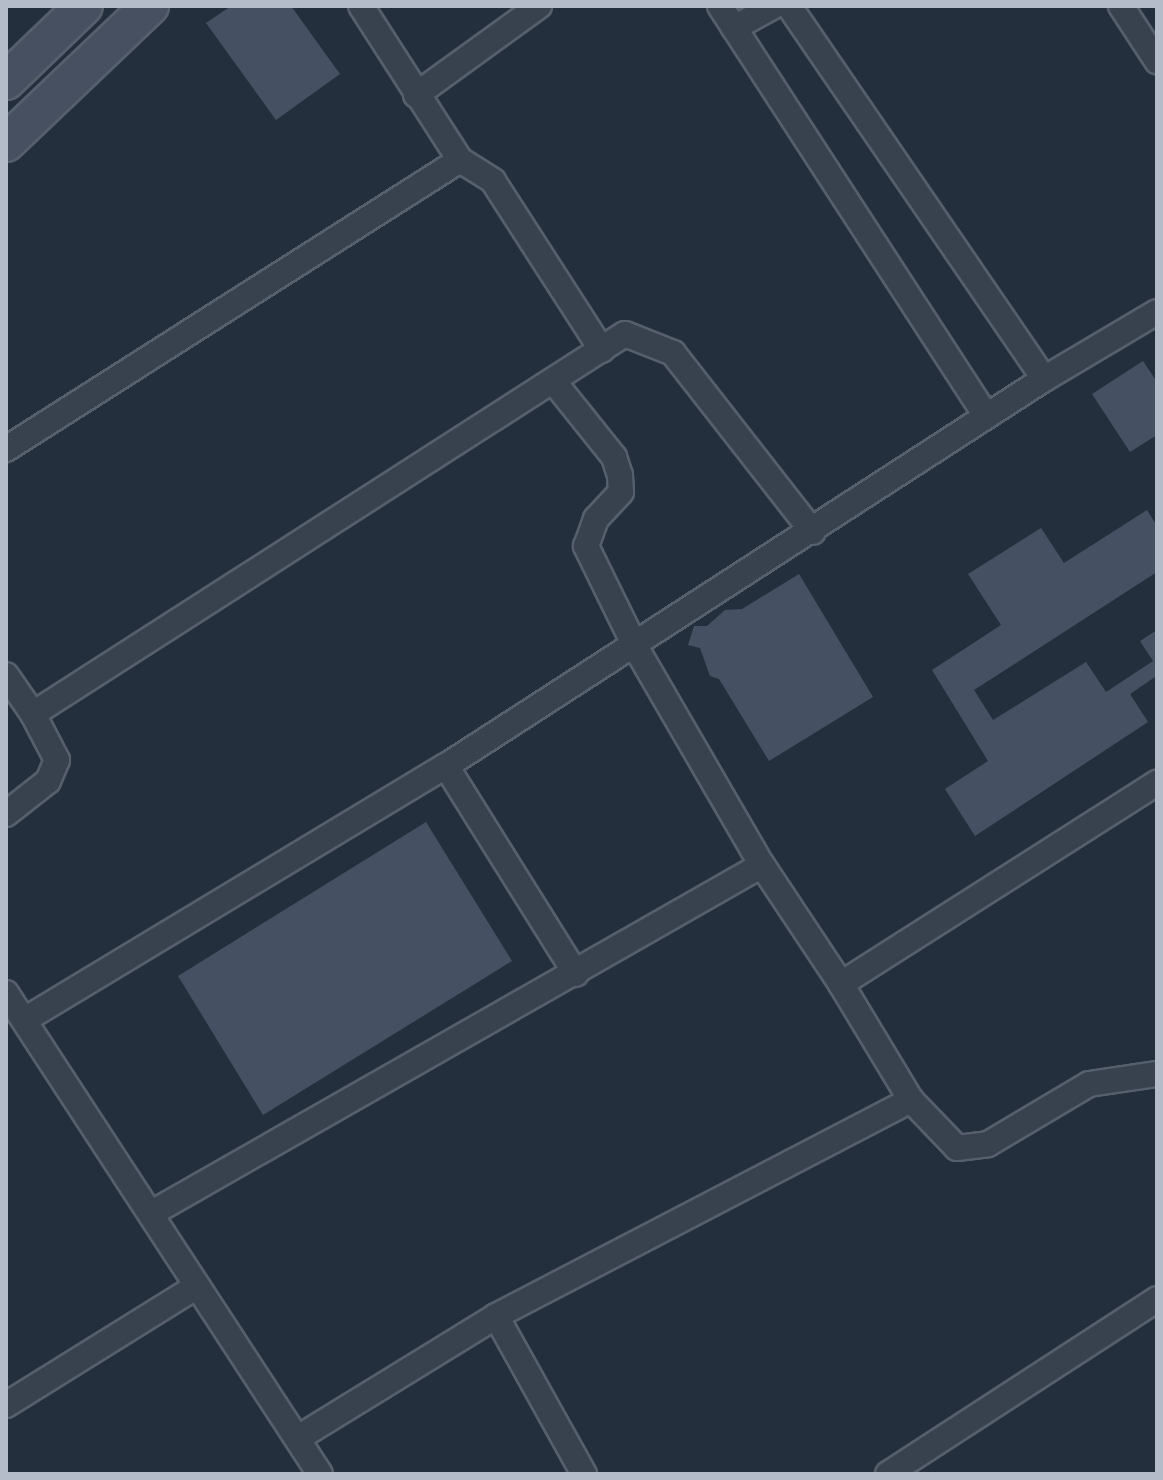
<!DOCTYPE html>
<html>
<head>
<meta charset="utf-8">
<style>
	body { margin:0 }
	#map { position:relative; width:1163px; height:1480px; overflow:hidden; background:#242f3e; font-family:"Roboto Condensed",sans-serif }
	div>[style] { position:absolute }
	.building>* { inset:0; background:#455162 }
	.roads { filter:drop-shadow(2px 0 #565f6c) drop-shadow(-2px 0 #565f6c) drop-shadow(0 2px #565f6c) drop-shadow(0 -2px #565f6c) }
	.minor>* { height:24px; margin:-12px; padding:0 12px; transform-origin:12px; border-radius:12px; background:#38414e }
	.secondary>* { height:36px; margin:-18px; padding:0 18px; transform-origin:18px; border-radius:18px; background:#465061 }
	span { translate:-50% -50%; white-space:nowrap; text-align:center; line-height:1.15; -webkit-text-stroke:8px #1d2633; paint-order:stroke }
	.frame { position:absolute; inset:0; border:8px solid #b4bcc9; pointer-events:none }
</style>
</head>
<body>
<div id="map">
	<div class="building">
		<i style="clip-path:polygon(231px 6px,291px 6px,340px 74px,276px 120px,206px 23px)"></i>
		<i style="clip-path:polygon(1143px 361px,1157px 382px,1157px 435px,1130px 452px,1092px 394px)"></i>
		<i style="clip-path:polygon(1147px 510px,1157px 526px,1157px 572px,974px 690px,993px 720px,1086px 662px,1106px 692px,1153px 661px,1140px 641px,1157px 630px,1157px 681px,1155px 677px,1130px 694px,1148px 722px,975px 836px,945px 789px,988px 761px,932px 670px,1001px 625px,968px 574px,1041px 528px,1064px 563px)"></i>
		<i style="clip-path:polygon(799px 574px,873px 697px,769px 761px,719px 679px,710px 676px,700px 648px,688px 645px,694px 626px,707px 626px,725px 610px,742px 609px)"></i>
		<i style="clip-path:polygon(426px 822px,512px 961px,263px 1115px,178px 976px)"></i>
	</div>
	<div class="roads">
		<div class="minor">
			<i style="left:720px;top:6px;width:489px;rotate:57deg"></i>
			<i style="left:789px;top:6px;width:452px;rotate:55.6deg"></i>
			<i style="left:1121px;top:6px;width:66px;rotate:56.8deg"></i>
			<i style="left:734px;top:28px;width:46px;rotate:-28.8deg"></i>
			<i style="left:416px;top:95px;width:152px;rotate:-35.9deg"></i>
			<i style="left:460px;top:160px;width:39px;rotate:32deg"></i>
			<i style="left:493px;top:181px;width:201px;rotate:57.2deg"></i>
			<i style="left:554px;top:382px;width:96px;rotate:51.3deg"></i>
			<i style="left:614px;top:457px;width:19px;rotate:72deg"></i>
			<i style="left:620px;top:475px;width:17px;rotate:87deg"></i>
			<i style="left:621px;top:492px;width:37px;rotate:133deg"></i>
			<i style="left:596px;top:519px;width:29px;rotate:110deg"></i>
			<i style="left:586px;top:546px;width:114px;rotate:63.9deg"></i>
			<i style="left:636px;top:648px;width:251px;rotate:59.9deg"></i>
			<i style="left:762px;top:865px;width:143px;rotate:56.4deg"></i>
			<i style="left:841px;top:984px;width:375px;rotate:-32.5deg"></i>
			<i style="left:6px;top:449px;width:538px;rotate:-32.48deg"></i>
			<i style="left:460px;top:160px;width:183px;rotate:-122.7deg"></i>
			<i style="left:6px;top:675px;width:47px;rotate:55.3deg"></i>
			<i style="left:33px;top:714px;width:703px;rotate:-32.7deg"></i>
			<i style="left:625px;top:334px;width:52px;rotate:21.6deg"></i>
			<i style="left:673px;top:353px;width:227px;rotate:52deg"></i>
			<i style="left:446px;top:766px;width:245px;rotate:58deg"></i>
			<i style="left:6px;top:814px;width:53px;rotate:-38.2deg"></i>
			<i style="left:48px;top:781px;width:23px;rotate:-67deg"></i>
			<i style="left:57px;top:760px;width:52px;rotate:-117.6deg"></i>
			<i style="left:841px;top:984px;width:135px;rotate:58.9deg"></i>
			<i style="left:911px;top:1100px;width:66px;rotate:46.2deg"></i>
			<i style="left:957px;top:1148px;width:31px;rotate:-7deg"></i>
			<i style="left:988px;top:1144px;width:117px;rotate:-30.7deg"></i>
			<i style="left:1089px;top:1084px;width:69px;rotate:-8.4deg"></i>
			<i style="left:6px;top:993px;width:574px;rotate:56.86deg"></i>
			<i style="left:26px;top:1019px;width:490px;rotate:-31.1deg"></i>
			<i style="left:446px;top:766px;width:712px;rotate:-32.91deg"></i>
			<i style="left:1044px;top:379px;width:131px;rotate:-30.7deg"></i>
			<i style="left:152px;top:1213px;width:702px;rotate:-29.7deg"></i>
			<i style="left:496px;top:1316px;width:181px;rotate:60.9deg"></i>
			<i style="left:6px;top:1405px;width:225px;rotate:-31.9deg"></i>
			<i style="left:298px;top:1438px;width:233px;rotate:-31.6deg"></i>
			<i style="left:496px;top:1316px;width:468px;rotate:-27.5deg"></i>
			<i style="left:888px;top:1474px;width:321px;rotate:-33deg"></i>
		</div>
		<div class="secondary">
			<i style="left:6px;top:81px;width:108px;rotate:-43.9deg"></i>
			<i style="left:6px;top:143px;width:199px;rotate:-43.6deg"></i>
		</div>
	</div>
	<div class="frame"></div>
</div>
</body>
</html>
